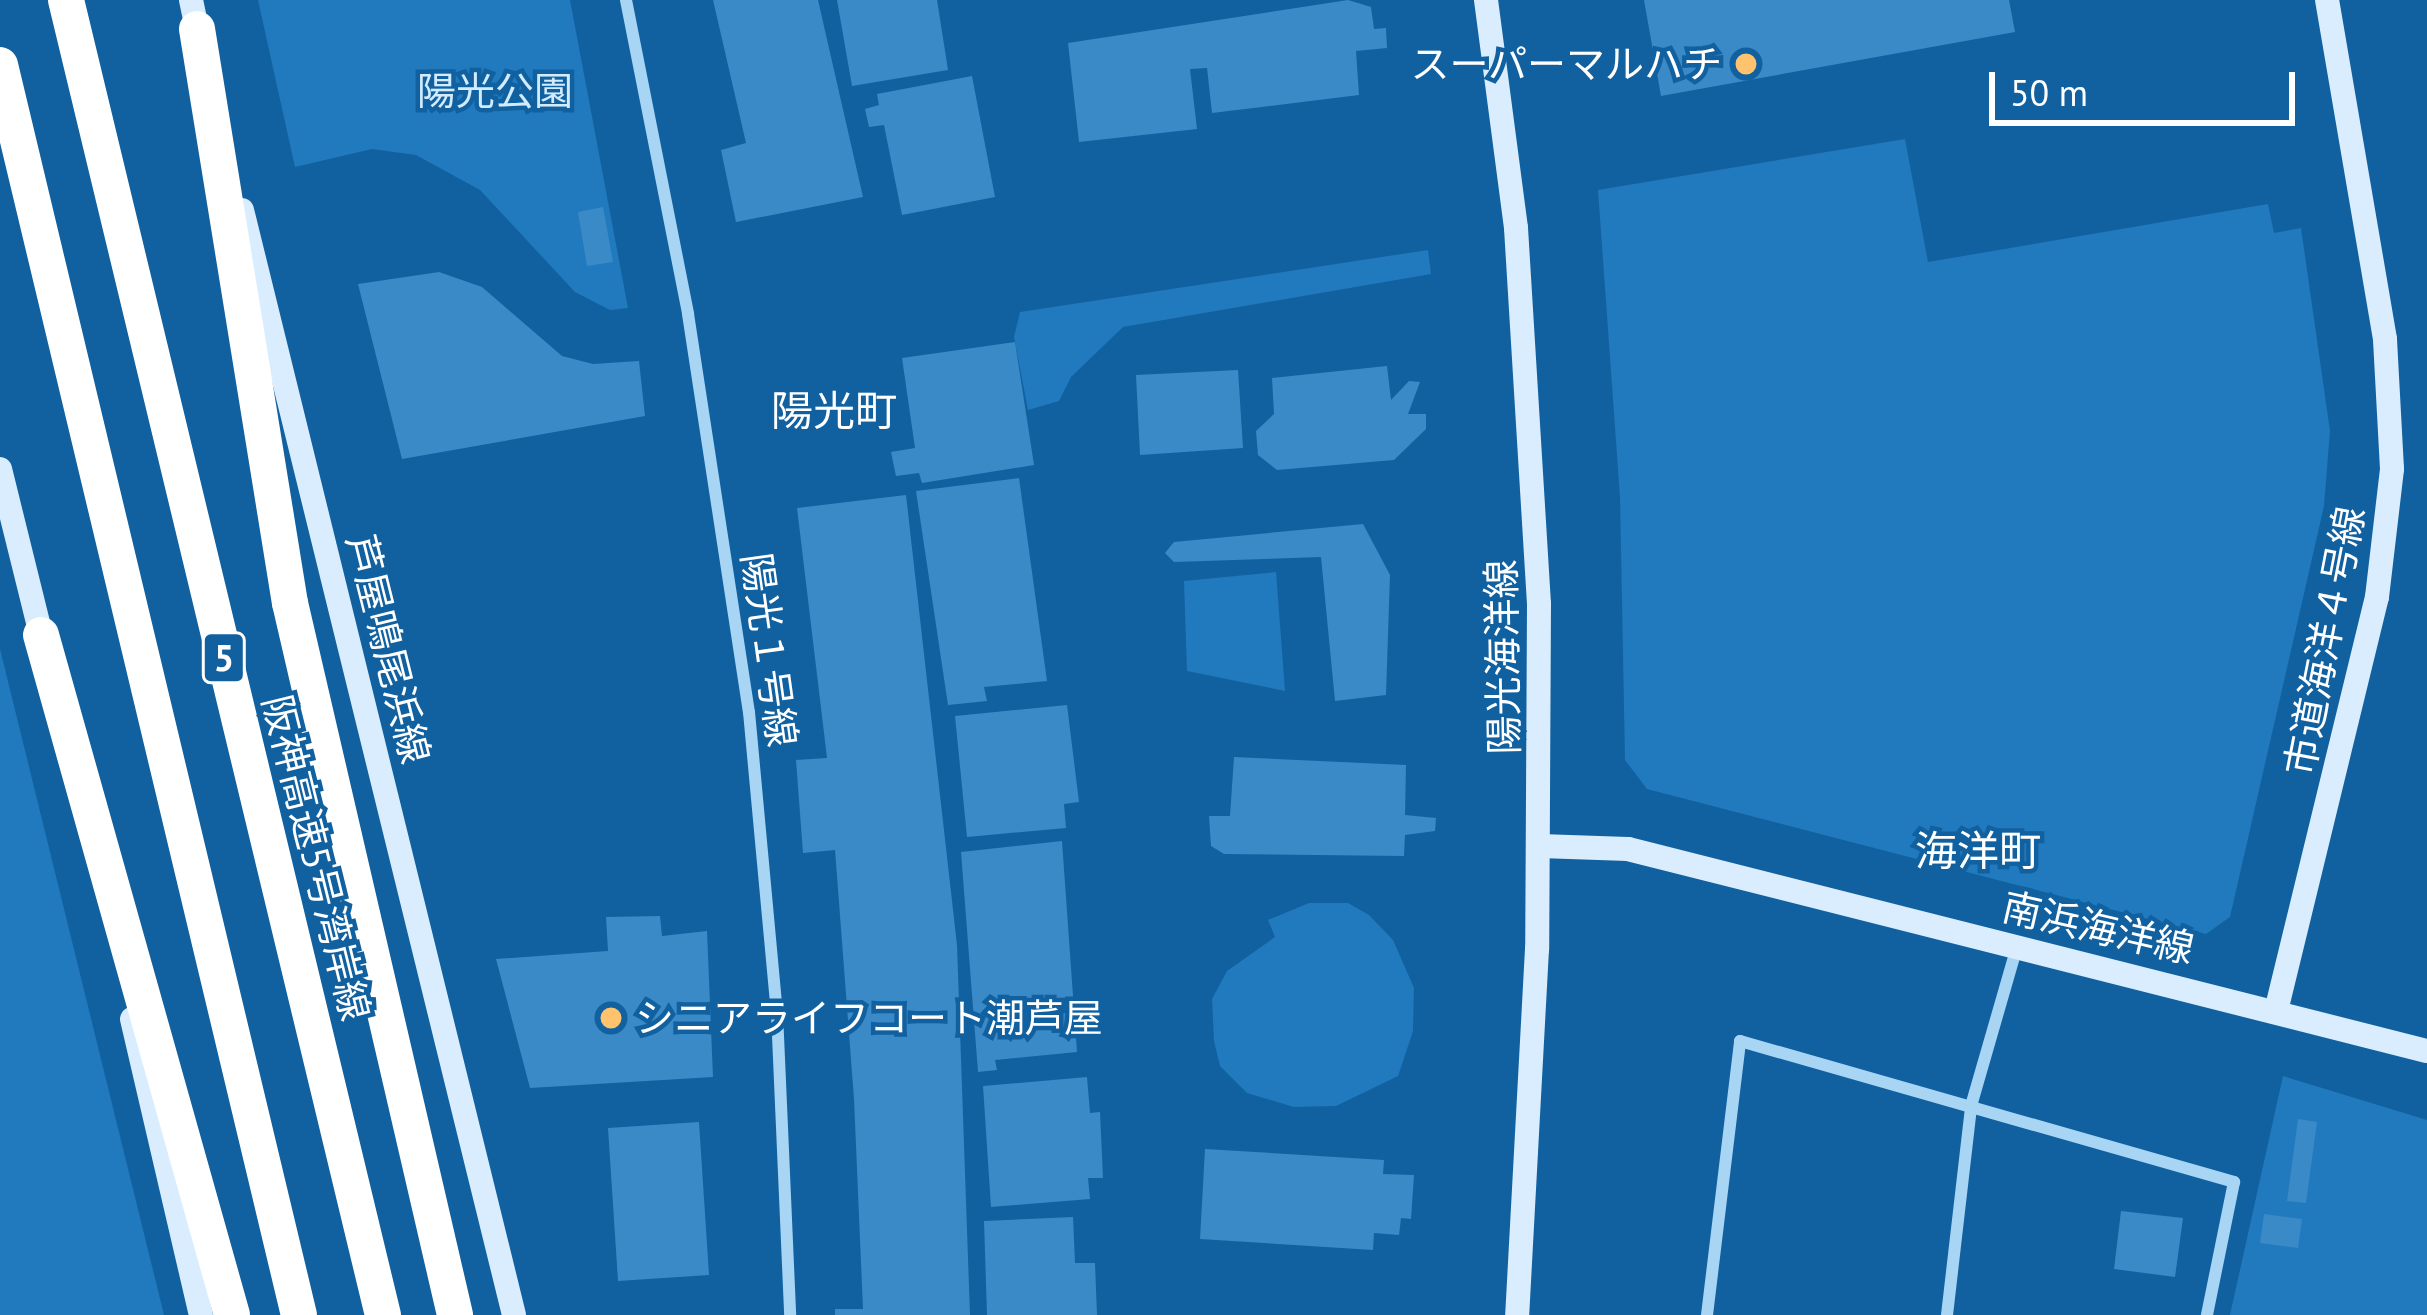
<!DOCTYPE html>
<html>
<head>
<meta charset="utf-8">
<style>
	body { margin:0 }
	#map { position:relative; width:2427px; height:1315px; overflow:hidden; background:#1161a0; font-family:"PT Sans","Noto Sans JP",sans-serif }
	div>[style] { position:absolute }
	.green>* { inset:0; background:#207abd }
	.building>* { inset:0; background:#3a8ac7 }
	.street>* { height:12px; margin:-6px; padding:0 6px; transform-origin:6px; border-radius:6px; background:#a9d5f5 }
	.secondary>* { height:24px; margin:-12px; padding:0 12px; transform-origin:12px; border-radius:12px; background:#d9edfe }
	.highway>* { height:36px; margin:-18px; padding:0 18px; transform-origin:18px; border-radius:18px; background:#fff }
	.dots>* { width:33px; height:33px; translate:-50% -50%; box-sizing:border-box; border:6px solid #1161a0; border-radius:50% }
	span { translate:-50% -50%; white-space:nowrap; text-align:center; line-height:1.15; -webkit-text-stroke:9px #1161a0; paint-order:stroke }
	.shield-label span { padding:3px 9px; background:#1161a0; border:3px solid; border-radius:9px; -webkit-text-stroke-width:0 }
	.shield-label { font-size:36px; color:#fff; font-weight:700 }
	.poi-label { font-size:39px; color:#fff }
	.right { translate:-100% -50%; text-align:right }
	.left { translate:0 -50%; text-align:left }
	.park-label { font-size:39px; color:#d2ebfe }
	.street-label { font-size:39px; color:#fff }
	.neighbourhood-label { font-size:42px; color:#fff }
	.scale { position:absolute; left:1989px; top:72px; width:306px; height:54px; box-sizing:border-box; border:6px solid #fff; border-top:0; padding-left:15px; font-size:36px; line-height:42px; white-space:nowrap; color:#fff; -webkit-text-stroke:9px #1161a0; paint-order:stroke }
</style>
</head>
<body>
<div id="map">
	<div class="green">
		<i style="clip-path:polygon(258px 0,570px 0,628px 308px,610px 310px,575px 292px,480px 190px,416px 155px,372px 149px,295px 167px)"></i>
		<i style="clip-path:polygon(1905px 139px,1928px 262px,2268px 204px,2274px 233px,2301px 228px,2330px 431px,2324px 506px,2230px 917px,2206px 934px,1647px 789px,1625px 760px,1620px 497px,1598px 190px)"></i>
		<i style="clip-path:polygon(1428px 250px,1431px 274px,1123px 327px,1071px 377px,1059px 401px,1028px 410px,1014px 337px,1020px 312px)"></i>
		<i style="clip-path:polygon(1276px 572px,1285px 691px,1187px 671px,1184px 581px)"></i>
		<i style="clip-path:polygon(0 649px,164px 1315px,0 1315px)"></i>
		<i style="clip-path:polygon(1309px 903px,1348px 903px,1369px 915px,1393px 940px,1414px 988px,1413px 1031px,1398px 1076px,1336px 1106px,1294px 1107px,1247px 1093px,1220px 1066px,1214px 1041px,1212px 999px,1227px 971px,1275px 937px,1268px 920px)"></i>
		<i style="clip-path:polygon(2283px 1076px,2427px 1120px,2427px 1315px,2230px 1315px)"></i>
	</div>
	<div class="building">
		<i style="clip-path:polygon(713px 0,818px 0,863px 197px,736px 222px,721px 150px,746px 143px)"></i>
		<i style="clip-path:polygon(837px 0,937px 0,948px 70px,852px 86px)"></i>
		<i style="clip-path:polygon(1348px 0,1371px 7px,1374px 29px,1386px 28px,1387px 48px,1356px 51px,1359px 95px,1212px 113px,1207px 68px,1190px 69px,1197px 129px,1079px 142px,1068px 43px)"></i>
		<i style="clip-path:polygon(1644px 0,2009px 0,2015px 32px,1661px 96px)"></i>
		<i style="clip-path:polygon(972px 76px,995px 197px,902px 215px,884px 125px,869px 127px,865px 109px,879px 105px,877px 94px)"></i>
		<i style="clip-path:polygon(603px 207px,613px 262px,587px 266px,578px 212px)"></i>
		<i style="clip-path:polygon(439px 272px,482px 287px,562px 356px,593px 364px,639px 361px,645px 416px,402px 459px,358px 284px)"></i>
		<i style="clip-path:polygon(1015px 342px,1034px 465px,922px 483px,919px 473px,896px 476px,891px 452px,915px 448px,902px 358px)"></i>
		<i style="clip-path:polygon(1387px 366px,1391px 400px,1409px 381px,1420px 382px,1408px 414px,1426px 414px,1426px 429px,1394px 460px,1277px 470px,1258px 455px,1256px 431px,1274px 414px,1272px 378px)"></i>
		<i style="clip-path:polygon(1238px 370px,1243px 448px,1140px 455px,1136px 375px)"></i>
		<i style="clip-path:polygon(1019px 478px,1047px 681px,984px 687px,987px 701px,948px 705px,916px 491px)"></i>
		<i style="clip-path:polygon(906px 495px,957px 945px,970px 1315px,835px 1315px,835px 1309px,863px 1309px,854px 1099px,835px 850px,803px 853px,796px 760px,827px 758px,797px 508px)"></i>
		<i style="clip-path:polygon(1363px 524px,1390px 575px,1386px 695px,1335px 701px,1321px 557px,1174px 562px,1165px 553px,1174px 542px)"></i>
		<i style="clip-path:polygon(1067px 705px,1079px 802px,1064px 804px,1066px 828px,967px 837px,955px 716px)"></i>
		<i style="clip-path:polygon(1234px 757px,1406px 765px,1405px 815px,1436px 818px,1435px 831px,1405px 835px,1404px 856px,1224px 854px,1211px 846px,1209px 816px,1230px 816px)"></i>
		<i style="clip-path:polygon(1062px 841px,1077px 1052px,995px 1060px,997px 1070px,978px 1072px,961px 852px)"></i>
		<i style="clip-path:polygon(660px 916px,662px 936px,707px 931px,713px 1077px,530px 1088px,496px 959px,608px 951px,606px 917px)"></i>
		<i style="clip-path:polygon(1087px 1077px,1090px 1113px,1100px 1112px,1103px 1178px,1088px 1178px,1090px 1199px,991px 1207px,983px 1086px)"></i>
		<i style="clip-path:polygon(2298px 1119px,2317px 1122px,2306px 1203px,2287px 1201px)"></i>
		<i style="clip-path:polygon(699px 1122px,709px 1275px,618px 1281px,608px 1128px)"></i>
		<i style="clip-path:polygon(1205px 1149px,1384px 1160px,1383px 1174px,1414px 1175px,1411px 1219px,1401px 1218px,1399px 1235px,1374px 1233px,1373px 1250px,1200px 1239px)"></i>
		<i style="clip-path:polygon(2121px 1211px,2183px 1218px,2175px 1277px,2114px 1269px)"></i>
		<i style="clip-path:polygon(2264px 1214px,2302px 1219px,2298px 1248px,2260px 1243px)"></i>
		<i style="clip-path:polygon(1073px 1217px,1075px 1263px,1095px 1263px,1097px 1315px,987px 1315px,984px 1221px)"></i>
	</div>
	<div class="street">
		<i style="left:626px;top:0;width:320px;rotate:78.8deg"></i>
		<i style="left:688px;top:314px;width:403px;rotate:81.3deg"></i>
		<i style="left:749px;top:712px;width:302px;rotate:84.7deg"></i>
		<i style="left:777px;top:1013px;width:302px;rotate:87.5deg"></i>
		<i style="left:1707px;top:1315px;width:276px;rotate:-83.1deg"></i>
		<i style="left:1740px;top:1041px;width:514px;rotate:15.93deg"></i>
		<i style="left:2234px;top:1182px;width:136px;rotate:101.5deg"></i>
		<i style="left:1947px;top:1315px;width:210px;rotate:-83.4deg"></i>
		<i style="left:1971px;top:1106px;width:166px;rotate:-73.9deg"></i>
	</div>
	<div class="secondary">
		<i style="left:191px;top:0;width:44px;rotate:78.2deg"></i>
		<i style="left:1486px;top:0;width:230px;rotate:82.5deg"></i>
		<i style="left:1516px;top:228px;width:377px;rotate:86.5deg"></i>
		<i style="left:1539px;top:604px;width:345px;rotate:90.3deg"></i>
		<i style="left:1537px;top:949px;width:367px;rotate:93.1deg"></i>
		<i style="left:242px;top:210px;width:1138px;rotate:76.17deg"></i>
		<i style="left:0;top:469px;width:183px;rotate:76.1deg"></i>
		<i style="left:1540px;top:846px;width:88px;rotate:2deg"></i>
		<i style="left:1628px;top:849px;width:824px;rotate:14.19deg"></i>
		<i style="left:2277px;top:1007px;width:422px;rotate:-76.3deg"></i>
		<i style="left:2377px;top:597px;width:129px;rotate:-83.3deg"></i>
		<i style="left:2392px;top:469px;width:130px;rotate:-93.1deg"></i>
		<i style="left:2385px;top:339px;width:344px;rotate:-99.7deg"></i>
		<i style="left:132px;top:1019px;width:304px;rotate:76.9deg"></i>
	</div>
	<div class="highway">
		<i style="left:66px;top:0;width:1353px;rotate:76.45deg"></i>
		<i style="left:197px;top:29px;width:581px;rotate:80.8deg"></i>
		<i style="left:290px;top:603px;width:731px;rotate:76.95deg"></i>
		<i style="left:0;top:65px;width:1285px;rotate:76.55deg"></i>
		<i style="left:41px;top:635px;width:706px;rotate:74.31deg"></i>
	</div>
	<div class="dots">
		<i style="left:1746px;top:64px;background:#ffc36d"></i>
		<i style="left:611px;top:1018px;background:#ffc36d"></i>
	</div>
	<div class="shield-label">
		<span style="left:224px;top:658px">5</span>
	</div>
	<div class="poi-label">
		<span class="right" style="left:1722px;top:64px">スーパーマルハチ</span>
		<span class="left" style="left:635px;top:1018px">シニアライフコート潮芦屋</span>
	</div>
	<div class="park-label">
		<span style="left:495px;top:91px">陽光公園</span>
	</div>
	<div class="street-label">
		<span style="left:2325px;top:641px;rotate:-79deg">市道海洋４号線</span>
		<span style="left:388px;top:649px;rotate:76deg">芦屋鳴尾浜線</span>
		<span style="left:769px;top:650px;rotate:82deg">陽光１号線</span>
		<span style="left:1503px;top:657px;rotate:-91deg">陽光海洋線</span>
		<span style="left:316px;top:858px;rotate:76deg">阪神高速5号湾岸線</span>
		<span style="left:2098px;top:928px;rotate:13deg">南浜海洋線</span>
	</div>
	<div class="neighbourhood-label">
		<span style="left:834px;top:411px">陽光町</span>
		<span style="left:1978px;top:851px">海洋町</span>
	</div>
	<div class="scale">50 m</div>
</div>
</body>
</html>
